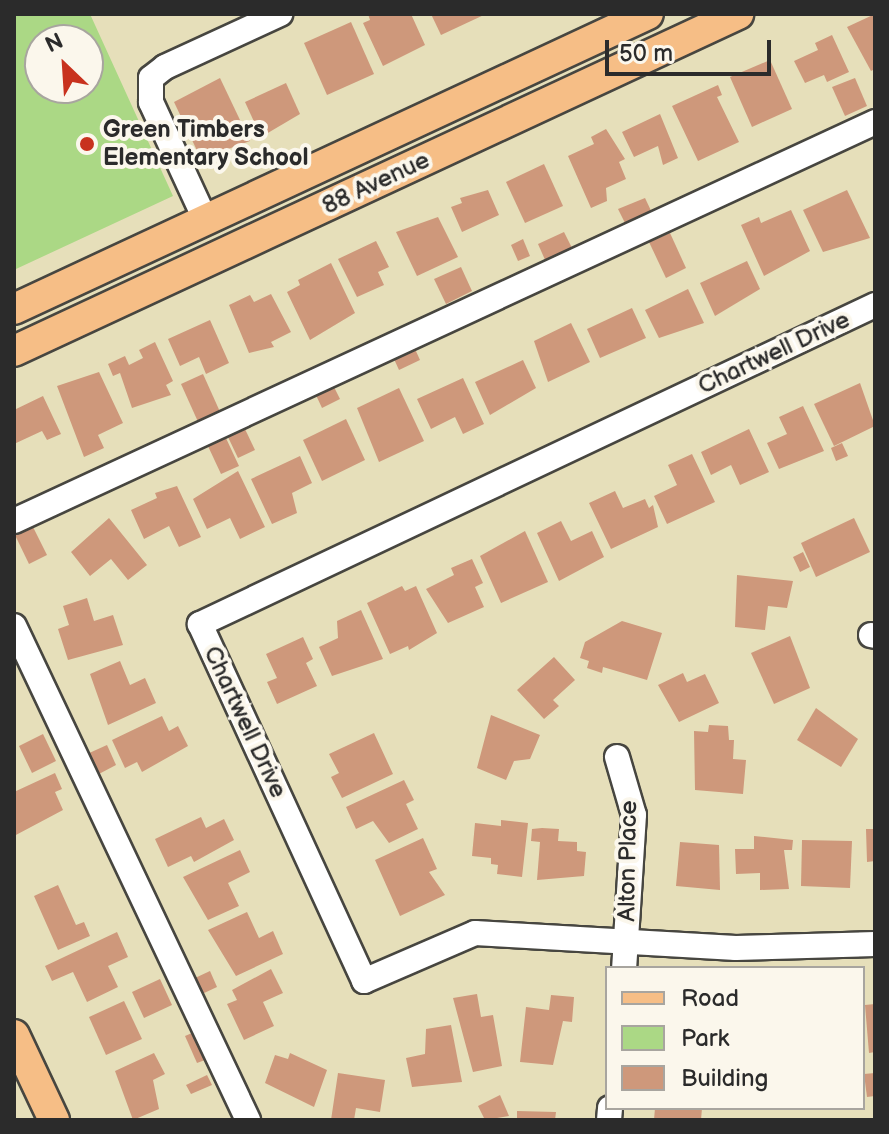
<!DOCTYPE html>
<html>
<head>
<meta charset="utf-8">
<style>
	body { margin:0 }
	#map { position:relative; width:889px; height:1134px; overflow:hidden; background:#e6dfba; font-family:"Balsamiq Sans",sans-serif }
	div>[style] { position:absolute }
	.green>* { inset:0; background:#abd885 }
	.building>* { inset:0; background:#ce987b }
	.roads { filter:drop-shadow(2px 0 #474640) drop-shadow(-2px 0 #474640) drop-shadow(0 2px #474640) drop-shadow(0 -2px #474640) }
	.minor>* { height:24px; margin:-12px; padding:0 12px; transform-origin:12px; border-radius:12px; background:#fff }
	.major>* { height:30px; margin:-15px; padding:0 15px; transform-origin:15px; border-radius:15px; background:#f6be86 }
	.dots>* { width:22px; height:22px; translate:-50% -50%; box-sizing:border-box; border:4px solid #fbf7ec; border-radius:50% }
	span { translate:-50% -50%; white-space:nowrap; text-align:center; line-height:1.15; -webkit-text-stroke:8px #fbf7ec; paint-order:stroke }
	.poi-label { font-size:24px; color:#2b2b2b; font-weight:700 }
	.left { translate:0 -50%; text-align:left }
	.street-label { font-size:24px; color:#2b2b2b }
	.frame { position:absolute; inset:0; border:16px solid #2b2b2b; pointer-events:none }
	.legend { position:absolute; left:605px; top:966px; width:260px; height:144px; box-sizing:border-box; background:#fbf7ec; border:2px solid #a8a59f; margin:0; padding:10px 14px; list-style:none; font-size:24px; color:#2b2b2b }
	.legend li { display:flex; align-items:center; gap:16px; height:40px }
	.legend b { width:40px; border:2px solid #a8a59f }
	.north { position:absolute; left:24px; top:24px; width:80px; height:80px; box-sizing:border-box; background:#fbf7ec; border:2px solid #a8a59f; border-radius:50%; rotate:335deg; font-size:22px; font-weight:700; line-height:32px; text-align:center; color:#2b2b2b }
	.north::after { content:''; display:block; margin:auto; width:28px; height:36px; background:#c8321e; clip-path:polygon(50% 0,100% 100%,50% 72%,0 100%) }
	.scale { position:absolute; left:605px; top:40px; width:166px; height:36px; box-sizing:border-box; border:4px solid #2b2b2b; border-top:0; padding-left:10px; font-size:24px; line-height:28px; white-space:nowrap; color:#2b2b2b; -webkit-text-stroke:6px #fbf7ec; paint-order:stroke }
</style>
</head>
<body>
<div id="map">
	<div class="green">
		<i style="clip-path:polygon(evenodd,14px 14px,90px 14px,173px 196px,16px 269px,14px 14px,40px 40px,88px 40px,88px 88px,40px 88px,40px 40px)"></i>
	</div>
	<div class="building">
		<i style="clip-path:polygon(368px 14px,411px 14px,425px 45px,383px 66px,363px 23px,370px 20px)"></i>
		<i style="clip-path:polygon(431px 14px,486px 14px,441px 35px)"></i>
		<i style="clip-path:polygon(875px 14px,875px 69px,871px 71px,847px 27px)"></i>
		<i style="clip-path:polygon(351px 22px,374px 74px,327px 95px,304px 43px)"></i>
		<i style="clip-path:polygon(832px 35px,849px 72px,827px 82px,824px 75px,805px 83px,794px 61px,818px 50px,815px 43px)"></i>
		<i style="clip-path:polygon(770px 60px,792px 109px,752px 127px,730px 77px)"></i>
		<i style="clip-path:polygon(220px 78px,250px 141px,201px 159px,174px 102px)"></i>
		<i style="clip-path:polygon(855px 78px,867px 106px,845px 116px,832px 87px)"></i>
		<i style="clip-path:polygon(286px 83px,300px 114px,261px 137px,245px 102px)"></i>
		<i style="clip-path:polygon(718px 85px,722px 95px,717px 97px,739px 142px,698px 161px,672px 106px)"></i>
		<i style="clip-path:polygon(660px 114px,678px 158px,663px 165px,658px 146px,634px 157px,622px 132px)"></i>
		<i style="clip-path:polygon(606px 129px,625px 159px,619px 162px,626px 179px,606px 188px,607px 201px,591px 208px,568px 156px,594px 144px,591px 137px)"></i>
		<i style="clip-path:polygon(544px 164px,563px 206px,525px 223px,506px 182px)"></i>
		<i style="clip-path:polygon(488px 190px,499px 215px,462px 232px,451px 207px,462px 203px,460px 198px)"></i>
		<i style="clip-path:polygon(847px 190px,870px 238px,823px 252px,803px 210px)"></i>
		<i style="clip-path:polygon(645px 198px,654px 217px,628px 229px,618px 209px)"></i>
		<i style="clip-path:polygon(791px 210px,810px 251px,764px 276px,741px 225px,759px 217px,761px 223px)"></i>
		<i style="clip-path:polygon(438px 217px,458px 257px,417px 276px,396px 232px)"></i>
		<i style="clip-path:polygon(564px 232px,573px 250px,546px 262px,538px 244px)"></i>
		<i style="clip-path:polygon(670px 233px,686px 268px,666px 278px,649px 242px)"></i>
		<i style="clip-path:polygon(523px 239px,530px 256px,518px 261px,511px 245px)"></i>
		<i style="clip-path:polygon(376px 241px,389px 267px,378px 272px,384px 285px,357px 297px,338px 259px)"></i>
		<i style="clip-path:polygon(747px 261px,760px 289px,715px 316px,700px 283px)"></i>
		<i style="clip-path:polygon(331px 263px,355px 313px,310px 340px,287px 292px,300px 285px,298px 280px)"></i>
		<i style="clip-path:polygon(461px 267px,472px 291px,446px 304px,434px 279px)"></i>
		<i style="clip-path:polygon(688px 289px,704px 323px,659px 338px,645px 310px)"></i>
		<i style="clip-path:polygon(271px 294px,291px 332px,271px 342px,274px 347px,249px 353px,229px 305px,250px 295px,254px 302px)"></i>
		<i style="clip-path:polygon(632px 308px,646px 338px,600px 358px,587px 329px)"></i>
		<i style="clip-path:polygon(210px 320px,229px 363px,206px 374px,199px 357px,180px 366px,168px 339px)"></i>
		<i style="clip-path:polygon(571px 323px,590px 362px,548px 382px,534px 341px)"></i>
		<i style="clip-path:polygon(155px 342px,173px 381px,166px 385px,171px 395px,132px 408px,120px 373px,113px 376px,108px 364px,125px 356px,129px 365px,143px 358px,139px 350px)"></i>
		<i style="clip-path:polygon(415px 349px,420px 360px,399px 370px,394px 359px)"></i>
		<i style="clip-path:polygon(523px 360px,536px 388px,490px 415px,475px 382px)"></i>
		<i style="clip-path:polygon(99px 372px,123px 423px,98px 435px,104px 448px,84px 457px,57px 386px)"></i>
		<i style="clip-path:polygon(203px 374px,221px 414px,199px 424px,181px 384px)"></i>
		<i style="clip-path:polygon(463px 378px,484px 424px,463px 434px,455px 417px,431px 429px,417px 399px)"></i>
		<i style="clip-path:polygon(860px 383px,875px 426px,834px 446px,814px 404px)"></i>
		<i style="clip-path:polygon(333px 385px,340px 399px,322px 408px,315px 393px)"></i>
		<i style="clip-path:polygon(399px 388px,424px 441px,379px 462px,357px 408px)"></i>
		<i style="clip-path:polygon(43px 396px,61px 434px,47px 440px,42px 431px,14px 444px,14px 410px)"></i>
		<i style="clip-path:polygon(803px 406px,824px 451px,779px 469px,767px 443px,787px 434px,779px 417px)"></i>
		<i style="clip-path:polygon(346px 419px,365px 460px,322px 481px,303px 440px)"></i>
		<i style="clip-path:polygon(244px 427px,255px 450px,238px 458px,227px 435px)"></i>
		<i style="clip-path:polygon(749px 429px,769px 472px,740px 485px,731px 465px,711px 475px,701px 452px)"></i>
		<i style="clip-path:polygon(225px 436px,239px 466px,221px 474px,207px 444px)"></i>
		<i style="clip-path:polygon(842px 443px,848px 456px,836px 461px,831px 448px)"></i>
		<i style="clip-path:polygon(692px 454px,715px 502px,667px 524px,654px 496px,677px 485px,668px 465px)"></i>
		<i style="clip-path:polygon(300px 456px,312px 483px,292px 493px,297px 513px,272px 524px,251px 479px)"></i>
		<i style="clip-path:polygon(238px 471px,265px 527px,240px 539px,230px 518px,207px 529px,193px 499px)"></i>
		<i style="clip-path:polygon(177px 486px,201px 537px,179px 547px,169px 526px,144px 539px,131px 510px,157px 498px,155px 493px)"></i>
		<i style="clip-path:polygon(615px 491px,623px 508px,645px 499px,649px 508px,653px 505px,658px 527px,611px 549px,589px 503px)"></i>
		<i style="clip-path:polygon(109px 518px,147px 565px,128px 580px,111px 559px,90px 576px,71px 552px)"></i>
		<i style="clip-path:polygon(854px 518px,870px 552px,816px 577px,801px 543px)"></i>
		<i style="clip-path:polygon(561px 521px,571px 541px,592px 531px,604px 557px,559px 581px,537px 533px)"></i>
		<i style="clip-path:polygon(32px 525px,47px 555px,29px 564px,14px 533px)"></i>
		<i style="clip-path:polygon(525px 531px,548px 582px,501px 603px,480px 556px)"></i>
		<i style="clip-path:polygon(803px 552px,810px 567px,800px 572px,793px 557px)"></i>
		<i style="clip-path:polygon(472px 559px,483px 583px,475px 587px,484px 607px,448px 623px,426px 589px,454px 575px,451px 568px)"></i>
		<i style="clip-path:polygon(737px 575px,793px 581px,787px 608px,768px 606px,765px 630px,735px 627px)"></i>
		<i style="clip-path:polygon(402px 586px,405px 591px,416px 586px,437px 633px,409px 650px,408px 646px,390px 654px,367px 603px)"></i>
		<i style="clip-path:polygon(87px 598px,94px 621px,113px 615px,123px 645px,68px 660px,58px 629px,69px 625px,63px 606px)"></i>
		<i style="clip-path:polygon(361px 610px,383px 659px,332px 676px,319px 647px,338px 638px,337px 621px)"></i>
		<i style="clip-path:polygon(622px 621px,662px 633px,647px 680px,603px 667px,602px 673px,587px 668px,589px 661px,580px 658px,585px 642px)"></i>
		<i style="clip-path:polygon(790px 636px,810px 688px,774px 704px,751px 653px)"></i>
		<i style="clip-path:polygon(303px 637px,313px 659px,306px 663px,317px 686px,277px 704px,267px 682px,277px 678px,266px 654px)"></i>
		<i style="clip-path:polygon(554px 657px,575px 680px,553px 700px,559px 706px,544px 719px,517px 690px)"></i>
		<i style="clip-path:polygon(120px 661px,130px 685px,145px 678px,156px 703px,108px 725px,90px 674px)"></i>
		<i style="clip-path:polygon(683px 673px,687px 682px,705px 674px,719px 703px,679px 722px,658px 685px)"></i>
		<i style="clip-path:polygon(816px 708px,858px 739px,841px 767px,797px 740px)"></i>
		<i style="clip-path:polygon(491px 715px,540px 735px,530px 759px,514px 761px,506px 780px,477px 768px)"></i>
		<i style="clip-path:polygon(162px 716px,169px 731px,178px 726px,188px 746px,142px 772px,137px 762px,125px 768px,112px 740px)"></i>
		<i style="clip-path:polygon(709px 725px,728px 726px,729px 740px,734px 740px,733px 759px,746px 760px,743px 794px,695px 790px,694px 731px,708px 732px)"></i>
		<i style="clip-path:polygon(374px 733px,393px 774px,342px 798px,331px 777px,339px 773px,329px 754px)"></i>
		<i style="clip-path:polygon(43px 734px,56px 761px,32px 773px,19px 746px)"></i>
		<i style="clip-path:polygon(107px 745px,116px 765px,97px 775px,87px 754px)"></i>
		<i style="clip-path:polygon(55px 773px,62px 789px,55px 792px,63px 810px,14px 836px,14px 792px)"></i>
		<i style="clip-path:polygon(404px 780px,414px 800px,406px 804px,418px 829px,389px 843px,373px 821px,356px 829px,346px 807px)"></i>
		<i style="clip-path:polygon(201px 817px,206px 828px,224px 819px,234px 840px,194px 862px,191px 856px,168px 867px,155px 839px)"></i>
		<i style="clip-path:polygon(501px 820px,528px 823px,522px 877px,497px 874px,498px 865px,491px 864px,491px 858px,472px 856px,475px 823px,501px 826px)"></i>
		<i style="clip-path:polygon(542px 828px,559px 829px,558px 841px,577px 842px,577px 851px,586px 852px,584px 876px,537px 880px,540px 842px,531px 841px,532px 829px)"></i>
		<i style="clip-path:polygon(866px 829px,875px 829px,875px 861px,867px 862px)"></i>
		<i style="clip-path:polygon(754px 836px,793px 840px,792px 850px,784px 850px,789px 889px,760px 890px,760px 873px,736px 874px,735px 849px,754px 849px)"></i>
		<i style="clip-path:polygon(423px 838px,437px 869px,429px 872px,445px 895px,400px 916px,375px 860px)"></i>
		<i style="clip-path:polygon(802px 840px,852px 841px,850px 888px,801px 886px)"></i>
		<i style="clip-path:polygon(680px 842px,719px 845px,720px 890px,676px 886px)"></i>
		<i style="clip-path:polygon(240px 850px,250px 872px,228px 883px,239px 906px,208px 920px,183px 877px)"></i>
		<i style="clip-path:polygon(58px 885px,76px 925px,84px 922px,90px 936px,58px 950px,34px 896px)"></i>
		<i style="clip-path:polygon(247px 912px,259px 938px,273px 931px,283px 954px,236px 976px,208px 930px)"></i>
		<i style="clip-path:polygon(117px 932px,128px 957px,108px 966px,118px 987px,87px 1002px,73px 972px,52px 981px,45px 966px)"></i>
		<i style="clip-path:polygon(271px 969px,283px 993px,263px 1002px,274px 1026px,244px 1040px,227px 1004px,237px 1000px,232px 990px)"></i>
		<i style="clip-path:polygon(210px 971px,217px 987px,202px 994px,195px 978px)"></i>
		<i style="clip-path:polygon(160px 979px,172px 1005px,144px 1018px,132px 992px)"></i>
		<i style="clip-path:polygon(477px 994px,481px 1017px,493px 1015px,502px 1066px,473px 1072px,453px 998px)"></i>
		<i style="clip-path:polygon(551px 995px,574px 997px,572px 1022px,563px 1021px,553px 1065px,520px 1062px,526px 1007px,549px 1010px)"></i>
		<i style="clip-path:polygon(124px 1001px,142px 1039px,106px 1055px,89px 1017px)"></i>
		<i style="clip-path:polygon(875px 1004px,875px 1052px,869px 1053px,865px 1005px)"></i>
		<i style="clip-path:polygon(451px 1025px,462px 1082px,412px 1087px,406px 1058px,425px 1054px,426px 1029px)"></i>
		<i style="clip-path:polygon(192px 1033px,205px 1060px,197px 1063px,185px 1036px)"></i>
		<i style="clip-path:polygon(154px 1053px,165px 1074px,153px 1080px,159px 1109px,133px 1120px,115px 1071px)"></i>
		<i style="clip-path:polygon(290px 1053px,327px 1070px,314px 1107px,265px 1083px,275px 1055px,288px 1059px)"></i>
		<i style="clip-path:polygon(338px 1073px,385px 1080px,380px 1112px,356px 1108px,354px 1120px,331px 1120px)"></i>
		<i style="clip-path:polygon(875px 1073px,875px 1096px,867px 1097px,864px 1074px)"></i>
		<i style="clip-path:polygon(207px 1075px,212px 1085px,191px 1094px,186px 1085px)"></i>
		<i style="clip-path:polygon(500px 1095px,509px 1116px,485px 1120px,478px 1106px)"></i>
		<i style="clip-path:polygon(655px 1108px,702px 1108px,701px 1120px,654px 1120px)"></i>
		<i style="clip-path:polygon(517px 1111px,556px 1112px,555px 1120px,517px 1120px)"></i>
	</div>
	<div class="roads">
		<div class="minor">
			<i style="left:205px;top:219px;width:129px;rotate:-114.8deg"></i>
			<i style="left:151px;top:102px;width:24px;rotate:-90deg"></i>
			<i style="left:151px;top:78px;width:18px;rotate:-38deg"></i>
			<i style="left:165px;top:67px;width:127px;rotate:-24.7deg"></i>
			<i style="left:875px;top:305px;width:747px;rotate:154.7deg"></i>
			<i style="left:200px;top:624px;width:393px;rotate:65.3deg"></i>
			<i style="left:364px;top:981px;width:121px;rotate:-23.4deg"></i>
			<i style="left:475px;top:933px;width:261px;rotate:3.3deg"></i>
			<i style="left:736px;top:948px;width:139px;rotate:-1.6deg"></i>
			<i style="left:14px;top:521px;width:949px;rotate:-24.86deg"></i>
			<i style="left:14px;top:626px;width:547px;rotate:64.65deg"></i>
			<i style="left:871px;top:635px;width:4px;rotate:14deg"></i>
			<i style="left:617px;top:757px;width:60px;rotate:73.7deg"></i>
			<i style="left:634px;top:815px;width:153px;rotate:93.7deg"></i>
			<i style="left:609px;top:1120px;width:12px;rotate:-85deg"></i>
		</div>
		<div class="major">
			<i style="left:14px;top:309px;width:699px;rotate:-24.95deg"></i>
			<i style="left:14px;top:351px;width:799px;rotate:-24.96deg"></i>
			<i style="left:14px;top:1035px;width:94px;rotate:64.8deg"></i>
		</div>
	</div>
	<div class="dots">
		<i style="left:87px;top:144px;background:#c8321e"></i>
	</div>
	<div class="poi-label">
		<span class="left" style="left:103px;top:144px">Green Timbers<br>Elementary School</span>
	</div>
	<div class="street-label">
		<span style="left:376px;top:183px;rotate:-25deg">88 Avenue</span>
		<span style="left:774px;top:353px;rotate:-25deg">Chartwell Drive</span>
		<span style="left:245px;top:722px;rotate:65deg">Chartwell Drive</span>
		<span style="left:628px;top:861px;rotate:-89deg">Alton Place</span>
	</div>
	<div class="frame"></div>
	<ul class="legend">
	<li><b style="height:10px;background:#f6be86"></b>Road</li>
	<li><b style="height:22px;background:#abd885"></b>Park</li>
	<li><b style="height:22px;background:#ce987b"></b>Building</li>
	</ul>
	<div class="north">N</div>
	<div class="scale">50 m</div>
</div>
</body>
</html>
